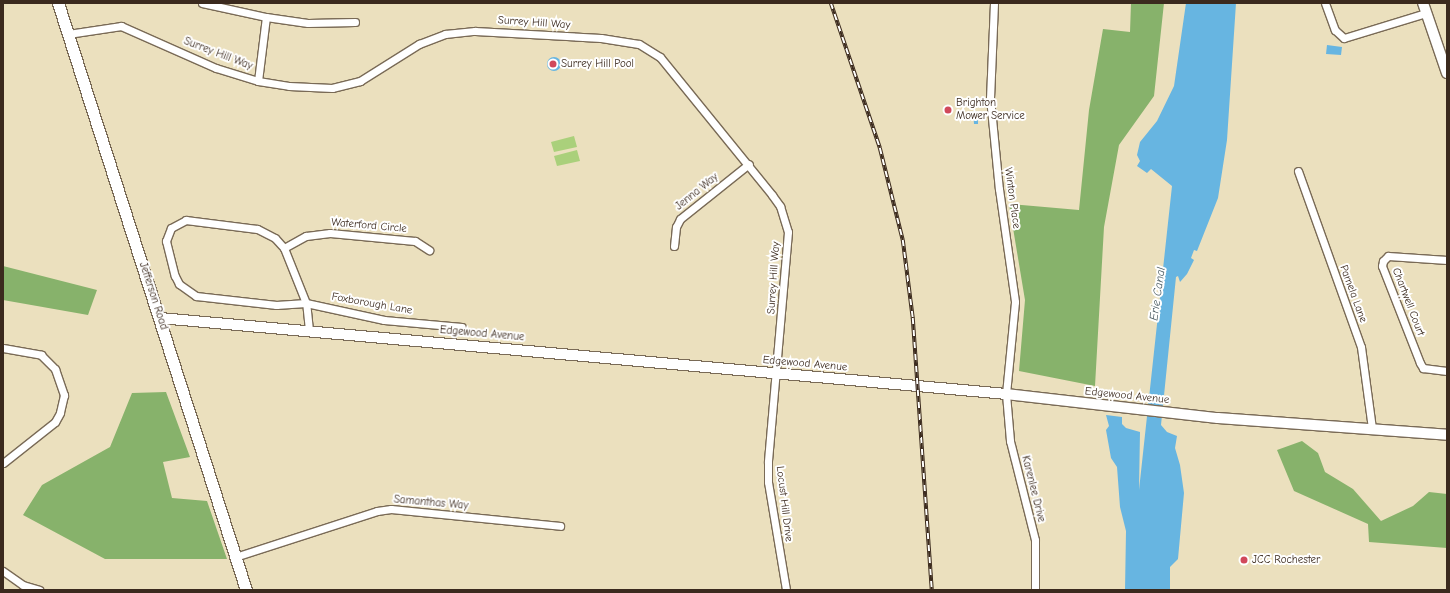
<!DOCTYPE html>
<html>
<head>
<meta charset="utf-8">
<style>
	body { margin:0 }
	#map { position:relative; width:1450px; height:593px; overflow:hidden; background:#ebe0be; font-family:"Comic Neue",sans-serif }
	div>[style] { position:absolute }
	.green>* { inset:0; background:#aad07b }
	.forest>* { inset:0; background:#87b26b }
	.water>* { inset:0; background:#67b5e1 }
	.round { border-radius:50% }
	.roads { filter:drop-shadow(1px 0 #796a56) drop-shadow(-1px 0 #796a56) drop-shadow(0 1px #796a56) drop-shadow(0 -1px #796a56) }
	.street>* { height:7px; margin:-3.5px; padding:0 3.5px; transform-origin:3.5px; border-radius:3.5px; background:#fff }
	.secondary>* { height:10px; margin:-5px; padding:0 5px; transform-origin:5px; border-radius:5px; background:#fff }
	.primary>* { height:11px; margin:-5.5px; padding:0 5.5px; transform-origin:5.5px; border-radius:5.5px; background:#fff }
	.rail>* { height:3.5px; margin-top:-1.75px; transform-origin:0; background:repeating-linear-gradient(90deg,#fff 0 6px,#3b2a1e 0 12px); box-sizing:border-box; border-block:1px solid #3b2a1e }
	.dots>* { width:11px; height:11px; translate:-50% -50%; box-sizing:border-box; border:2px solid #fff; border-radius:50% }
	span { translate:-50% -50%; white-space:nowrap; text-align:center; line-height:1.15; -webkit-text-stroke:4px #fff; paint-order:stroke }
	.street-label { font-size:11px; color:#3b2a1e }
	.poi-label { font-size:11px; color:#3b2a1e }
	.left { translate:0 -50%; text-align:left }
	.water-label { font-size:12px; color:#4a5b62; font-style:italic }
	.frame { position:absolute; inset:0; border:4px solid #3b2a1e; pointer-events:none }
</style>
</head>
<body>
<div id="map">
	<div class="green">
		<i style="clip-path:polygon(574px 136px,577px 147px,554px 152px,551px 142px)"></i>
		<i style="clip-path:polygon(577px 150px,580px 161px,557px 166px,554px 156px)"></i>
	</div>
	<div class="forest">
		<i style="clip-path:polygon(1131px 3px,1164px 3px,1154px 96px,1119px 145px,1104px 227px,1095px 386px,1019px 371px,1025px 300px,1009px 204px,1079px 210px,1089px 110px,1103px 29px,1130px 32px)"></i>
		<i style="clip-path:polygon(3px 266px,97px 290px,88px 315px,3px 300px)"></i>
		<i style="clip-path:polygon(166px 392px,190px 457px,163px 462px,172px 498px,207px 501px,227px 559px,105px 559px,23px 515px,42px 485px,110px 447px,132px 393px)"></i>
		<i style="clip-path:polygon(1302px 441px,1318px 453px,1325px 472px,1353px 489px,1381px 521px,1413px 506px,1429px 492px,1447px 494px,1447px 548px,1369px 542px,1368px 524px,1294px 491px,1277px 450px)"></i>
	</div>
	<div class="water">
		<i style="clip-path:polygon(1186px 3px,1236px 3px,1227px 140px,1218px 198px,1197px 251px,1194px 250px,1191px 258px,1194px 260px,1187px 274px,1180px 282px,1178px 276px,1176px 277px,1161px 425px,1167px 432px,1177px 436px,1175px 448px,1180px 465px,1184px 493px,1178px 559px,1170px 567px,1170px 590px,1125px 590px,1126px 531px,1120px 507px,1117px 467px,1111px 458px,1106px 430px,1109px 426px,1106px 415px,1122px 417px,1122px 424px,1126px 428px,1140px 432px,1139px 490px,1172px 186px,1151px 169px,1147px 173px,1137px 166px,1140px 161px,1137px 155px,1140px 142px,1157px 121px,1174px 86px)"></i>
		<i style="clip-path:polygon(1327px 45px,1342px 47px,1341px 55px,1326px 54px)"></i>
		<i class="round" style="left:547px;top:57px;width:14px;height:14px"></i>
		<i style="clip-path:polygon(973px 111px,978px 112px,978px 124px,974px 124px)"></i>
	</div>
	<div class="roads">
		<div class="street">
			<i style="left:202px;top:3px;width:66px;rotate:12.3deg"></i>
			<i style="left:266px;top:17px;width:42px;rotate:8.1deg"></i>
			<i style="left:308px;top:23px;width:47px;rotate:-1.2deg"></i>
			<i style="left:994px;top:3px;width:95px;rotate:92.4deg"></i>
			<i style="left:990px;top:98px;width:91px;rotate:84.4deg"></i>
			<i style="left:999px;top:189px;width:114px;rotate:81.9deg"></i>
			<i style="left:1015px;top:302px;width:92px;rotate:95.6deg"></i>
			<i style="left:1006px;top:394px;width:47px;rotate:85.1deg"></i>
			<i style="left:1010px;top:441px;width:102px;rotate:75.8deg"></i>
			<i style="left:1035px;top:540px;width:50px;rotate:90deg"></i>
			<i style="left:1325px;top:3px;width:29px;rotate:70deg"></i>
			<i style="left:1335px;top:30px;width:12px;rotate:42deg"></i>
			<i style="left:1344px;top:38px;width:86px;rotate:-17deg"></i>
			<i style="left:68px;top:34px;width:54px;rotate:-8.6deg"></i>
			<i style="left:121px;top:26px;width:104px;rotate:23.9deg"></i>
			<i style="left:216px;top:68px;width:44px;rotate:17.2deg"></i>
			<i style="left:258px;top:81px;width:31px;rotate:9deg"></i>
			<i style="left:289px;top:86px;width:43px;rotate:2.7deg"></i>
			<i style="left:332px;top:88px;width:29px;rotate:-14deg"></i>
			<i style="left:360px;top:81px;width:70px;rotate:-32.1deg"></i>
			<i style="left:419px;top:44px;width:28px;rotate:-21deg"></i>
			<i style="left:445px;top:34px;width:30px;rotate:-6deg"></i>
			<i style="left:475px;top:31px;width:126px;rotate:3.2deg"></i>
			<i style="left:601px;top:38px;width:38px;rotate:9deg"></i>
			<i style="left:639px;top:44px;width:25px;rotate:32deg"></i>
			<i style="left:660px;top:57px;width:178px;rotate:50.9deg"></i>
			<i style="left:772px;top:195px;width:14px;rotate:54deg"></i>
			<i style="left:780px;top:206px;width:27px;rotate:73deg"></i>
			<i style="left:788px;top:232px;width:231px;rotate:95deg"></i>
			<i style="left:768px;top:462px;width:20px;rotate:90deg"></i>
			<i style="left:768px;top:482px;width:109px;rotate:80.5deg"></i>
			<i style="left:258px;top:81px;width:64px;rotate:-82.9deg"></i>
			<i style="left:1298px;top:171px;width:187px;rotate:70.3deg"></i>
			<i style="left:1361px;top:347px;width:82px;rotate:82.3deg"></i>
			<i style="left:674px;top:246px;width:19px;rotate:-84deg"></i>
			<i style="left:676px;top:227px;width:9px;rotate:-63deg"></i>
			<i style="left:680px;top:219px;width:88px;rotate:-38.6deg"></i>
			<i style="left:284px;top:248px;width:25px;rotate:-29deg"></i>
			<i style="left:306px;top:236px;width:24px;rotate:-7deg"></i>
			<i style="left:330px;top:233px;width:85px;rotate:5.4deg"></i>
			<i style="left:415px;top:241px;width:17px;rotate:33deg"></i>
			<i style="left:1447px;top:260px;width:59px;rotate:-176.1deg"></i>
			<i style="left:1388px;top:256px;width:7px;rotate:135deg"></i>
			<i style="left:1383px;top:261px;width:5px;rotate:101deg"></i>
			<i style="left:1382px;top:266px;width:104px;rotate:68.6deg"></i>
			<i style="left:1420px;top:363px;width:6px;rotate:59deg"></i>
			<i style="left:1423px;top:368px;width:24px;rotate:7deg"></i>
			<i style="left:309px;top:330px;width:27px;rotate:-96deg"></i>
			<i style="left:306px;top:303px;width:59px;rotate:-111.8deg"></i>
			<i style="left:284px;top:248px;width:13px;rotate:-132deg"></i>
			<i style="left:275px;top:238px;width:20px;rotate:-153deg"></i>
			<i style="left:257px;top:229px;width:72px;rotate:-172.8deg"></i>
			<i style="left:186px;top:220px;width:17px;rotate:152deg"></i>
			<i style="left:171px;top:228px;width:14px;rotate:111deg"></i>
			<i style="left:166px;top:241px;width:36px;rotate:76deg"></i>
			<i style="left:175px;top:276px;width:9px;rotate:63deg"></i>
			<i style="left:179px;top:284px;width:21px;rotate:35deg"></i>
			<i style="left:196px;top:296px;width:81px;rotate:6.4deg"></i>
			<i style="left:276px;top:305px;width:30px;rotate:-4deg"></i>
			<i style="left:306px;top:303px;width:80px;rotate:12.3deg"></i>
			<i style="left:384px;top:320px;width:78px;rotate:5.1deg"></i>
			<i style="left:3px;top:348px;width:39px;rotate:10deg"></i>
			<i style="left:41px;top:355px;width:20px;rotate:45deg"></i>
			<i style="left:55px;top:369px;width:28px;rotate:71deg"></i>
			<i style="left:64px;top:395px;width:18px;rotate:103deg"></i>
			<i style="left:60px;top:413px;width:10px;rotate:119deg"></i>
			<i style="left:55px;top:422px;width:66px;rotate:141.7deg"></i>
			<i style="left:235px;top:557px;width:149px;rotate:-17.9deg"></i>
			<i style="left:377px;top:511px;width:14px;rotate:-8deg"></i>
			<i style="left:391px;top:509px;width:170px;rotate:5.7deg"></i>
			<i style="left:3px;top:571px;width:24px;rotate:35deg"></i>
			<i style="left:23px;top:585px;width:17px;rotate:17deg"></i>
		</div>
		<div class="secondary">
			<i style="left:1423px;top:3px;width:74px;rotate:71.1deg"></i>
			<i style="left:160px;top:318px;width:849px;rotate:5.13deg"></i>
			<i style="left:1006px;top:394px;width:213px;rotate:6.5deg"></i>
			<i style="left:1218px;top:418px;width:230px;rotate:4.2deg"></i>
		</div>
		<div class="primary">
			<i style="left:58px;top:3px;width:616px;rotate:72.24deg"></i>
		</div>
	</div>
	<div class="rail">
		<i style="left:831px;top:3px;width:153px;rotate:71.3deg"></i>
		<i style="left:880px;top:148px;width:95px;rotate:76deg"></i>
		<i style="left:903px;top:240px;width:79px;rotate:82.7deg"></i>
		<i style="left:913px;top:318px;width:273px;rotate:86deg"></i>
	</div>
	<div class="dots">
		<i style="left:553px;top:64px;background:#d1495b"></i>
		<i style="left:948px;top:110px;background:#d1495b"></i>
		<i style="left:1244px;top:560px;background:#d1495b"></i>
	</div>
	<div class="street-label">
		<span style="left:534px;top:23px;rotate:4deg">Surrey Hill Way</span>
		<span style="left:218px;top:54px;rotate:21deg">Surrey Hill Way</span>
		<span style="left:697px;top:192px;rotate:-39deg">Jenna Way</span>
		<span style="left:1012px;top:198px;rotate:82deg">Winton Place</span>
		<span style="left:369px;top:226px;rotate:5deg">Waterford Circle</span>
		<span style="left:774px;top:278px;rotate:-86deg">Surrey Hill Way</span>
		<span style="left:1353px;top:294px;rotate:70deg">Pamela Lane</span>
		<span style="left:153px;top:296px;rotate:72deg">Jefferson Road</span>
		<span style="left:1408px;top:302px;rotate:69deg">Chartwell Court</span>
		<span style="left:372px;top:304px;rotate:10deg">Foxborough Lane</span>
		<span style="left:482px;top:334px;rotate:5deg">Edgewood Avenue</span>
		<span style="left:805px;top:364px;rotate:5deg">Edgewood Avenue</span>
		<span style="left:1127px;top:396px;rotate:6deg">Edgewood Avenue</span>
		<span style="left:1033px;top:489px;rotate:76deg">Karenlee Drive</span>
		<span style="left:431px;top:503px;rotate:5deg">Samanthas Way</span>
		<span style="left:784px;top:504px;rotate:83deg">Locust Hill Drive</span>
	</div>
	<div class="poi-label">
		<span class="left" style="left:561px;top:64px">Surrey Hill Pool</span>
		<span class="left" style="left:956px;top:110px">Brighton<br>Mower Service</span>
		<span class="left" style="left:1252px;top:560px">JCC Rochester</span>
	</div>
	<div class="water-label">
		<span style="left:1158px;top:294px;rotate:-82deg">Erie Canal</span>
	</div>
	<div class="frame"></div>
</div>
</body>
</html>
